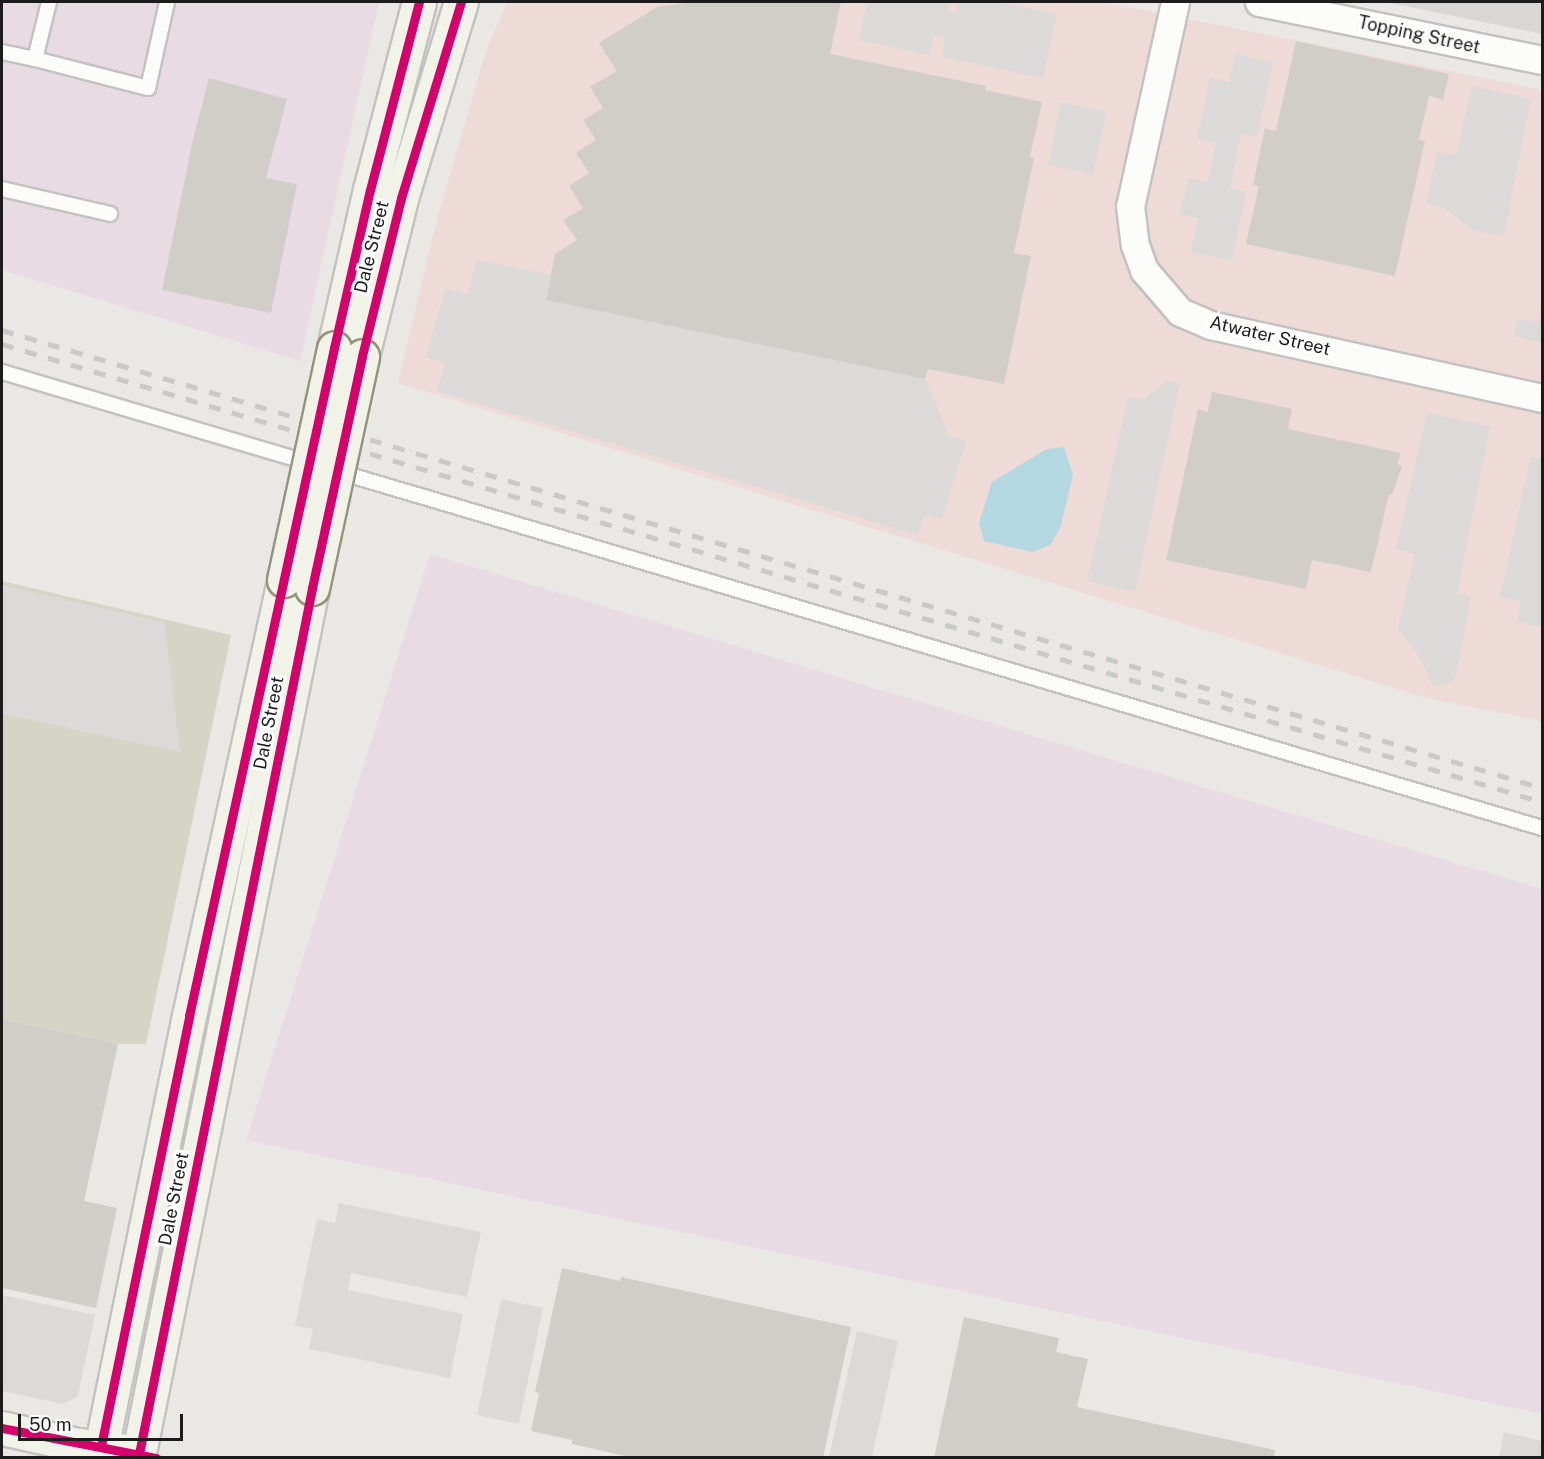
<!DOCTYPE html>
<html>
<head>
<meta charset="utf-8">
<style>
	body { margin:0 }
	#map { position:relative; width:1544px; height:1459px; overflow:hidden; background:#eae8e4; font-family:"Public Sans",sans-serif }
	div>[style] { position:absolute }
	.residential>* { inset:0; background:#d9d7d5 }
	.commercial>* { inset:0; background:#eedad7 }
	.industrial>* { inset:0; background:#e9dbe4 }
	.construction>* { inset:0; background:#d5d4c5 }
	.parking>* { inset:0; background:#dbdad8 }
	.water>* { inset:0; background:#b3d8e1 }
	.building>* { inset:0; background:#d1ceca }
	.roads { filter:drop-shadow(2px 0 #c3c2c0) drop-shadow(-2px 0 #c3c2c0) drop-shadow(0 2px #c3c2c0) drop-shadow(0 -2px #c3c2c0) }
	.lane>* { height:14px; margin:-7px; padding:0 7px; transform-origin:7px; border-radius:7px; background:#fcfcfb }
	.street>* { height:27px; margin:-13.5px; padding:0 13.5px; transform-origin:13.5px; border-radius:13.5px; background:#fcfcfb }
	.secondary>* { height:33px; margin:-16.5px; padding:0 16.5px; transform-origin:16.5px; border-radius:16.5px; background:#f2f3e8 }
	.rail>* { height:4.5px; margin-top:-2.25px; transform-origin:0; background:repeating-linear-gradient(90deg,#c9c9c8 0 12px,transparent 0 24px) }
	.bridges { filter:drop-shadow(2px 0 #93947c) drop-shadow(-2px 0 #93947c) drop-shadow(0 2px #93947c) drop-shadow(0 -2px #93947c) }
	.secondary-bridge>* { height:33px; margin:-16.5px; padding:0 16.5px; transform-origin:16.5px; border-radius:16.5px; background:#f2f3e8 }
	.cycleway>* { height:9px; margin:-4.5px; padding:0 4.5px; transform-origin:4.5px; border-radius:4.5px; background:#d6006c }
	span { translate:-50% -50%; white-space:nowrap; text-align:center; line-height:1.15; -webkit-text-stroke:6px #fff; paint-order:stroke }
	.street-label { font-size:18px; color:#1c1c1c }
	.frame { position:absolute; inset:0; border:3px solid #1c1c1c; pointer-events:none }
	.scale { position:absolute; left:18px; top:1414px; width:165px; height:27px; box-sizing:border-box; border:3px solid #1c1c1c; border-top:0; padding-left:8px; font-size:18px; line-height:21px; white-space:nowrap; color:#1c1c1c; -webkit-text-stroke:4px #fff; paint-order:stroke }
</style>
</head>
<body>
<div id="map">
	<div class="residential">
		<i style="clip-path:polygon(1385px 2px,1542px 2px,1542px 34px)"></i>
	</div>
	<div class="commercial">
		<i style="clip-path:polygon(507px 2px,1102px 2px,1542px 90px,1542px 721px,1430px 699px,398px 383px,437px 219px,486px 51px)"></i>
	</div>
	<div class="industrial">
		<i style="clip-path:polygon(2px 2px,379px 2px,300px 361px,2px 270px)"></i>
		<i style="clip-path:polygon(430px 554px,1542px 889px,1542px 1414px,246px 1140px)"></i>
	</div>
	<div class="construction">
		<i style="clip-path:polygon(2px 581px,231px 635px,146px 1044px,118px 1044px,2px 1019px)"></i>
	</div>
	<div class="parking">
		<i style="clip-path:polygon(867px 2px,949px 2px,948px 11px,956px 13px,958px 2px,998px 2px,1057px 14px,1043px 78px,942px 57px,945px 38px,934px 35px,929px 55px,859px 40px)"></i>
		<i style="clip-path:polygon(1235px 54px,1273px 62px,1257px 137px,1241px 134px,1230px 188px,1246px 192px,1232px 260px,1191px 252px,1198px 218px,1180px 214px,1188px 178px,1208px 182px,1216px 143px,1197px 138px,1210px 78px,1229px 82px)"></i>
		<i style="clip-path:polygon(1472px 86px,1531px 99px,1504px 236px,1473px 230px,1444px 208px,1426px 204px,1437px 152px,1456px 155px)"></i>
		<i style="clip-path:polygon(1061px 102px,1106px 112px,1093px 174px,1048px 165px)"></i>
		<i style="clip-path:polygon(477px 260px,551px 275px,546px 300px,925px 379px,949px 436px,966px 441px,942px 519px,924px 514px,918px 535px,437px 391px,445px 363px,426px 357px,445px 289px,468px 294px)"></i>
		<i style="clip-path:polygon(1542px 304px,1542px 343px,1514px 336px,1518px 319px,1539px 322px)"></i>
		<i style="clip-path:polygon(1167px 381px,1180px 383px,1135px 592px,1087px 581px,1128px 397px,1144px 399px)"></i>
		<i style="clip-path:polygon(1427px 413px,1490px 426px,1457px 593px,1471px 596px,1460px 655px,1454px 681px,1433px 687px,1422px 661px,1398px 628px,1415px 554px,1396px 549px)"></i>
		<i style="clip-path:polygon(1531px 457px,1542px 459px,1542px 627px,1517px 621px,1521px 601px,1500px 597px)"></i>
		<i style="clip-path:polygon(2px 585px,164px 622px,180px 752px,2px 714px)"></i>
		<i style="clip-path:polygon(339px 1203px,481px 1232px,467px 1297px,351px 1273px,348px 1290px,463px 1314px,450px 1378px,309px 1349px,313px 1329px,295px 1326px,317px 1219px,335px 1223px)"></i>
		<i style="clip-path:polygon(2px 1295px,95px 1315px,78px 1396px,63px 1404px,2px 1391px)"></i>
		<i style="clip-path:polygon(501px 1299px,543px 1308px,519px 1424px,477px 1415px)"></i>
		<i style="clip-path:polygon(857px 1331px,898px 1341px,872px 1457px,829px 1457px)"></i>
		<i style="clip-path:polygon(1504px 1432px,1542px 1441px,1542px 1457px,1499px 1457px)"></i>
	</div>
	<div class="water">
		<i style="clip-path:polygon(1064px 447px,1073px 475px,1060px 529px,1050px 545px,1033px 552px,984px 541px,979px 523px,992px 482px,1047px 449px)"></i>
	</div>
	<div class="building">
		<i style="clip-path:polygon(692px 2px,841px 2px,830px 54px,986px 86px,985px 90px,1042px 102px,1030px 157px,1034px 158px,1014px 253px,1031px 256px,1004px 384px,928px 369px,925px 379px,546px 300px,555px 254px,577px 240px,563px 220px,583px 208px,569px 186px,589px 173px,576px 153px,596px 140px,583px 120px,603px 108px,590px 87px,617px 71px,599px 43px,657px 7px)"></i>
		<i style="clip-path:polygon(1296px 41px,1449px 74px,1443px 100px,1429px 96px,1419px 140px,1425px 141px,1395px 276px,1246px 244px,1259px 186px,1253px 185px,1265px 128px,1276px 131px)"></i>
		<i style="clip-path:polygon(209px 78px,287px 99px,266px 178px,297px 184px,271px 313px,162px 290px,193px 139px)"></i>
		<i style="clip-path:polygon(1212px 392px,1292px 409px,1288px 429px,1401px 453px,1397px 464px,1402px 466px,1392px 495px,1389px 494px,1371px 572px,1312px 560px,1306px 589px,1166px 560px,1198px 409px,1208px 412px)"></i>
		<i style="clip-path:polygon(2px 1019px,118px 1044px,84px 1201px,117px 1208px,96px 1308px,2px 1288px)"></i>
		<i style="clip-path:polygon(562px 1268px,620px 1281px,621px 1277px,851px 1327px,823px 1458px,634px 1458px,572px 1444px,572px 1440px,531px 1431px,539px 1393px,535px 1392px)"></i>
		<i style="clip-path:polygon(964px 1317px,1059px 1338px,1056px 1352px,1088px 1359px,1077px 1407px,1275px 1450px,1274px 1458px,934px 1458px)"></i>
	</div>
	<div class="roads">
		<div class="lane">
			<i style="left:49px;top:2px;width:59px;rotate:103.8deg"></i>
			<i style="left:35px;top:59px;width:117px;rotate:14.4deg"></i>
			<i style="left:148px;top:88px;width:88px;rotate:-77.5deg"></i>
			<i style="left:2px;top:52px;width:34px;rotate:12deg"></i>
			<i style="left:2px;top:189px;width:111px;rotate:13deg"></i>
			<i style="left:2px;top:372px;width:320px;rotate:16.5deg"></i>
			<i style="left:336px;top:471px;width:1258px;rotate:16.49deg"></i>
		</div>
		<div class="street">
			<i style="left:1175px;top:2px;width:209px;rotate:102.4deg"></i>
			<i style="left:1130px;top:206px;width:39px;rotate:83deg"></i>
			<i style="left:1135px;top:245px;width:27px;rotate:70deg"></i>
			<i style="left:1144px;top:270px;width:55px;rotate:49.4deg"></i>
			<i style="left:1180px;top:312px;width:33px;rotate:23deg"></i>
			<i style="left:1210px;top:325px;width:340px;rotate:12.4deg"></i>
			<i style="left:1259px;top:2px;width:289px;rotate:11.6deg"></i>
		</div>
		<div class="secondary">
			<i style="left:334px;top:348px;width:162px;rotate:-77.2deg"></i>
			<i style="left:370px;top:190px;width:194px;rotate:-75.4deg"></i>
			<i style="left:362px;top:356px;width:163px;rotate:-76.1deg"></i>
			<i style="left:401px;top:198px;width:205px;rotate:-73deg"></i>
			<i style="left:2px;top:1428px;width:78px;rotate:12.6deg"></i>
			<i style="left:78px;top:1445px;width:42px;rotate:6.8deg"></i>
			<i style="left:99px;top:1458px;width:451px;rotate:-78.5deg"></i>
			<i style="left:189px;top:1016px;width:446px;rotate:-77.7deg"></i>
			<i style="left:138px;top:1458px;width:887px;rotate:-78.69deg"></i>
		</div>
	</div>
	<div class="rail">
		<i style="left:2px;top:330px;width:1607px;rotate:16.56deg"></i>
		<i style="left:2px;top:344px;width:1607px;rotate:16.56deg"></i>
	</div>
	<div class="bridges">
		<div class="secondary-bridge">
			<i style="left:284px;top:580px;width:237px;rotate:-77.8deg"></i>
			<i style="left:312px;top:588px;width:237px;rotate:-77.8deg"></i>
		</div>
	</div>
	<div class="cycleway">
		<i style="left:2px;top:1428px;width:157px;rotate:11deg"></i>
		<i style="left:101px;top:1446px;width:439px;rotate:-78.4deg"></i>
		<i style="left:189px;top:1016px;width:684px;rotate:-77.75deg"></i>
		<i style="left:334px;top:348px;width:162px;rotate:-77.2deg"></i>
		<i style="left:370px;top:190px;width:194px;rotate:-75.4deg"></i>
		<i style="left:139px;top:1454px;width:883px;rotate:-78.7deg"></i>
		<i style="left:312px;top:588px;width:237px;rotate:-77.8deg"></i>
		<i style="left:362px;top:356px;width:163px;rotate:-76.1deg"></i>
		<i style="left:401px;top:198px;width:205px;rotate:-73deg"></i>
	</div>
	<div class="street-label">
		<span style="left:1419px;top:35px;rotate:12deg">Topping Street</span>
		<span style="left:372px;top:247px;rotate:-76deg">Dale Street</span>
		<span style="left:1270px;top:336px;rotate:13deg">Atwater Street</span>
		<span style="left:269px;top:723px;rotate:-79deg">Dale Street</span>
		<span style="left:174px;top:1199px;rotate:-79deg">Dale Street</span>
	</div>
	<div class="frame"></div>
	<div class="scale">50 m</div>
</div>
</body>
</html>
